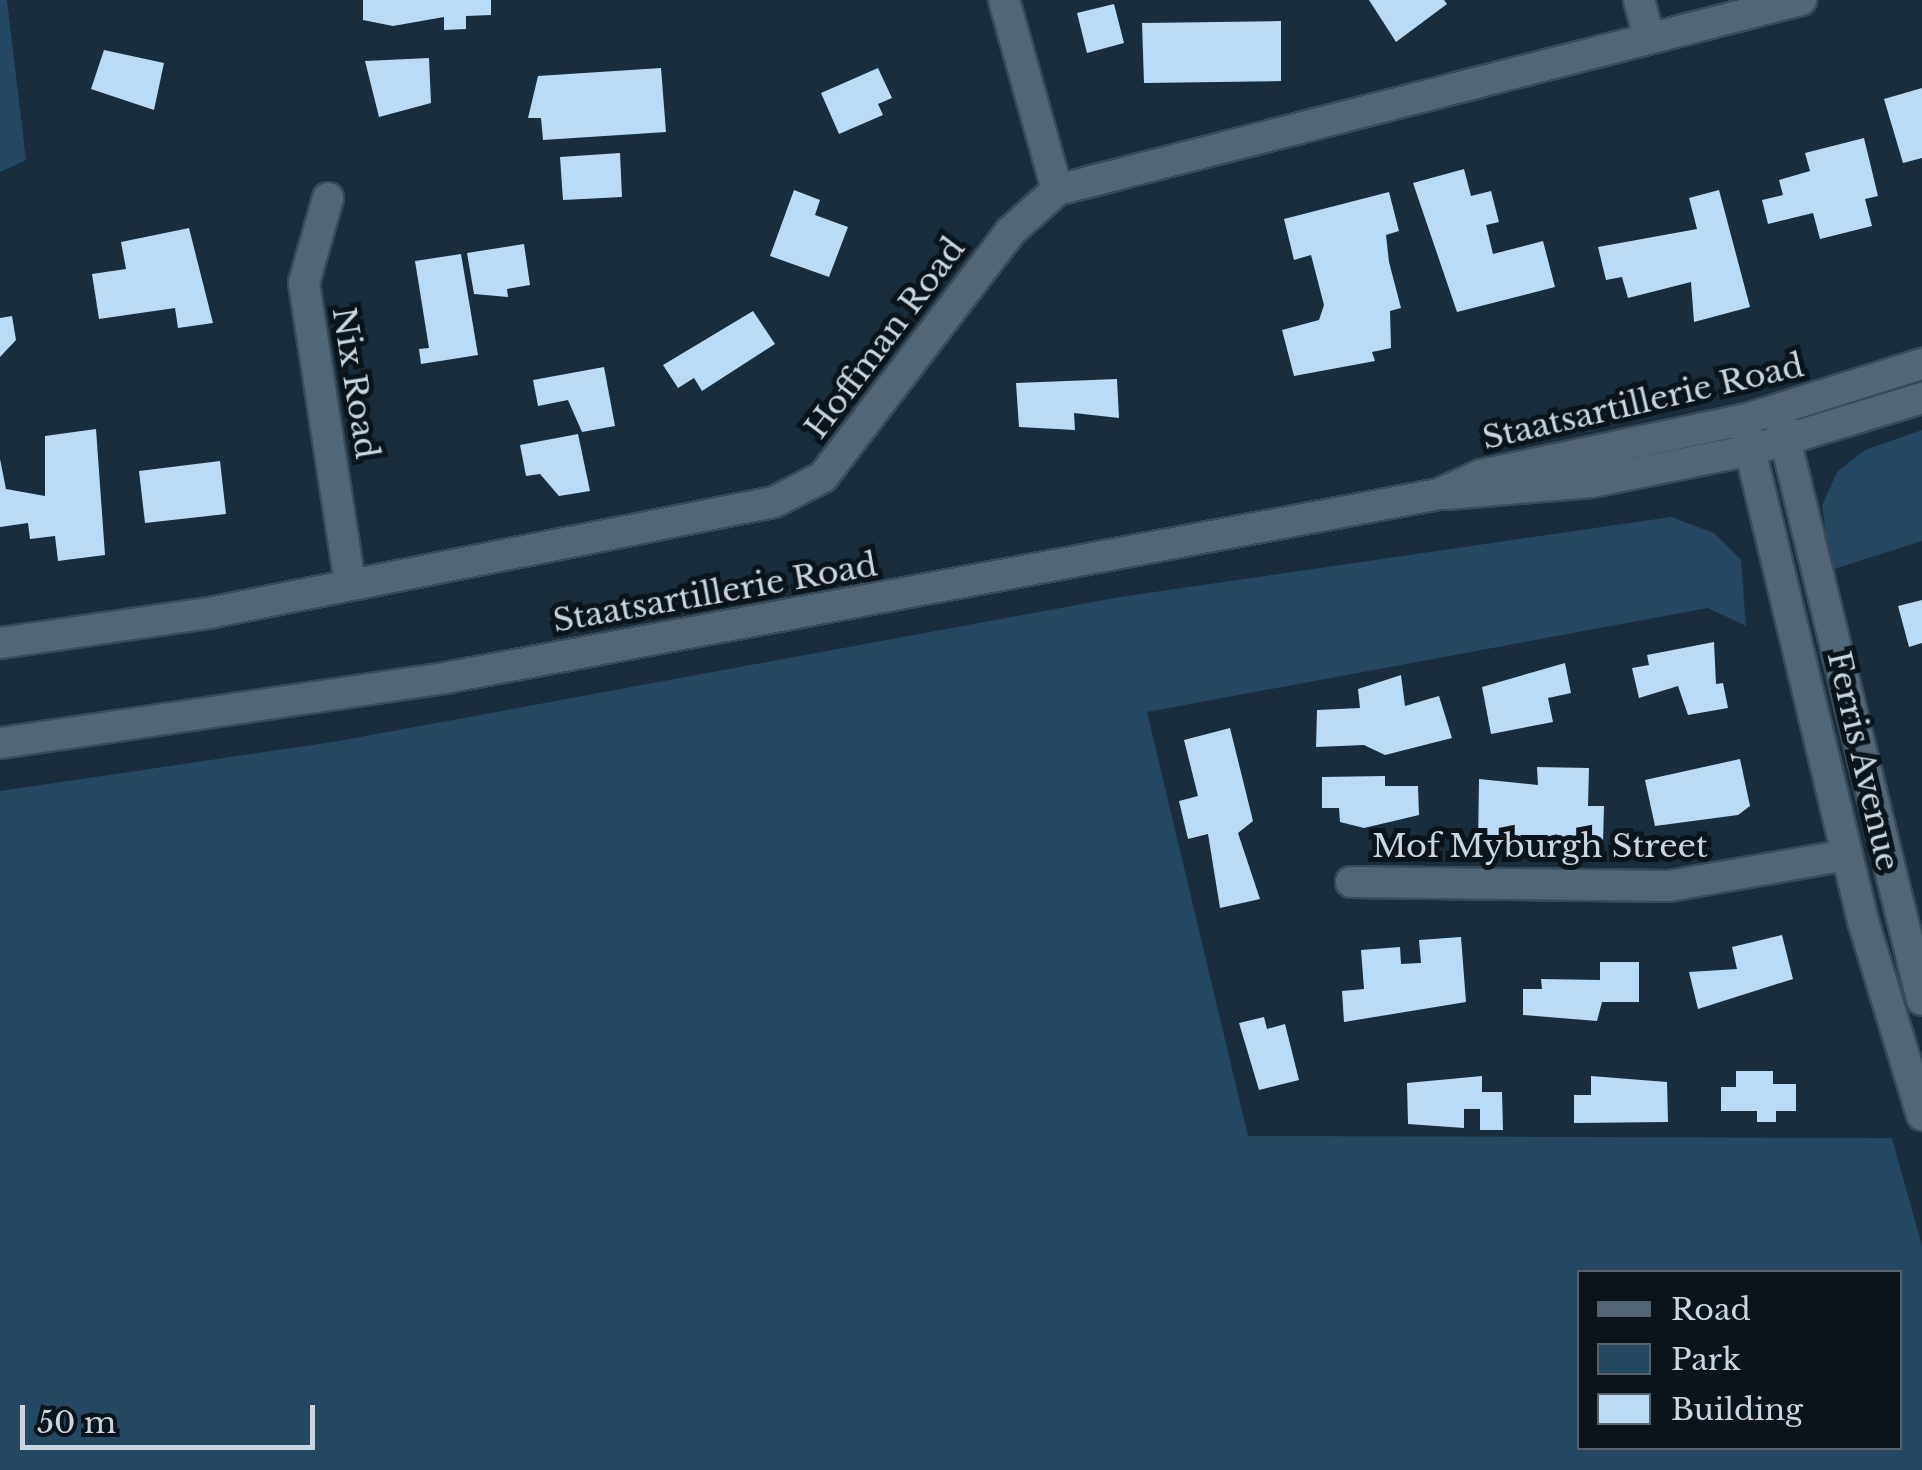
<!DOCTYPE html>
<html>
<head>
<meta charset="utf-8">
<style>
	body { margin:0 }
	#map { position:relative; width:1922px; height:1470px; overflow:hidden; background:#192d3c; font-family:"Libre Baskerville",serif }
	div>[style] { position:absolute }
	.green>* { inset:0; background:#244762 }
	.building>* { inset:0; background:#b9dbf6 }
	.roads { filter:drop-shadow(2px 0 #3a4b58) drop-shadow(-2px 0 #3a4b58) drop-shadow(0 2px #3a4b58) drop-shadow(0 -2px #3a4b58) }
	.minor>* { height:30px; margin:-15px; padding:0 15px; transform-origin:15px; border-radius:15px; background:#516778 }
	span { translate:-50% -50%; white-space:nowrap; text-align:center; line-height:1.15; -webkit-text-stroke:10px #0b141b; paint-order:stroke }
	.street-label { font-size:32px; color:#c9d5df }
	.legend { position:absolute; left:1577px; top:1270px; width:325px; height:180px; box-sizing:border-box; background:#0b141b; border:2px solid #576169; margin:0; padding:12px 18px; list-style:none; font-size:30px; color:#c9d5df }
	.legend li { display:flex; align-items:center; gap:20px; height:50px }
	.legend b { width:50px; border:2px solid #576169 }
	.scale { position:absolute; left:20px; top:1405px; width:295px; height:45px; box-sizing:border-box; border:5px solid #c9d5df; border-top:0; padding-left:12px; font-size:30px; line-height:35px; white-space:nowrap; color:#c9d5df; -webkit-text-stroke:8px #0b141b; paint-order:stroke }
</style>
</head>
<body>
<div id="map">
	<div class="green">
		<i style="clip-path:polygon(0 0,7px 0,26px 160px,0 172px)"></i>
		<i style="clip-path:polygon(1922px 430px,1922px 541px,1831px 570px,1822px 506px,1837px 472px,1865px 450px)"></i>
		<i style="clip-path:polygon(evenodd,1671px 517px,1714px 533px,1741px 560px,1746px 626px,1708px 608px,1147px 712px,1248px 1136px,1892px 1138px,1922px 1246px,1922px 1470px,0 1470px,0 791px,333px 742px,1120px 597px,1671px 517px,1580px 1272px,1900px 1272px,1900px 1448px,1580px 1448px,1580px 1272px)"></i>
	</div>
	<div class="building">
		<i style="clip-path:polygon(363px 0,491px 0,491px 15px,466px 16px,466px 29px,444px 30px,444px 17px,393px 26px,363px 20px)"></i>
		<i style="clip-path:polygon(1369px 0,1444px 0,1447px 4px,1396px 42px)"></i>
		<i style="clip-path:polygon(1114px 4px,1124px 43px,1087px 53px,1077px 13px)"></i>
		<i style="clip-path:polygon(1281px 21px,1281px 81px,1144px 83px,1142px 23px)"></i>
		<i style="clip-path:polygon(104px 50px,164px 63px,154px 110px,91px 89px)"></i>
		<i style="clip-path:polygon(429px 58px,431px 103px,379px 117px,365px 61px)"></i>
		<i style="clip-path:polygon(661px 68px,666px 132px,543px 140px,541px 118px,528px 118px,538px 76px)"></i>
		<i style="clip-path:polygon(878px 68px,892px 98px,878px 104px,883px 115px,839px 134px,821px 93px)"></i>
		<i style="clip-path:polygon(1922px 88px,1922px 158px,1903px 163px,1884px 99px)"></i>
		<i style="clip-path:polygon(1864px 138px,1878px 196px,1865px 199px,1872px 226px,1820px 239px,1813px 213px,1768px 224px,1762px 200px,1783px 195px,1779px 180px,1810px 171px,1805px 153px)"></i>
		<i style="clip-path:polygon(620px 153px,622px 197px,563px 200px,560px 157px)"></i>
		<i style="clip-path:polygon(1464px 169px,1471px 196px,1491px 191px,1499px 222px,1486px 225px,1493px 254px,1543px 241px,1555px 287px,1457px 312px,1413px 183px)"></i>
		<i style="clip-path:polygon(794px 190px,820px 200px,815px 215px,848px 227px,829px 277px,770px 256px)"></i>
		<i style="clip-path:polygon(1719px 190px,1750px 307px,1694px 322px,1691px 282px,1628px 298px,1622px 277px,1606px 280px,1598px 247px,1697px 229px,1689px 198px)"></i>
		<i style="clip-path:polygon(1389px 192px,1399px 231px,1386px 235px,1389px 262px,1401px 308px,1390px 311px,1391px 348px,1372px 352px,1375px 361px,1294px 376px,1282px 330px,1319px 320px,1324px 305px,1311px 255px,1294px 260px,1284px 219px)"></i>
		<i style="clip-path:polygon(189px 228px,213px 323px,178px 328px,175px 308px,99px 319px,92px 274px,126px 269px,121px 242px)"></i>
		<i style="clip-path:polygon(524px 244px,530px 285px,507px 289px,508px 297px,474px 294px,467px 253px)"></i>
		<i style="clip-path:polygon(461px 254px,478px 355px,421px 364px,419px 349px,429px 348px,415px 261px)"></i>
		<i style="clip-path:polygon(753px 311px,775px 344px,702px 391px,694px 378px,678px 388px,663px 365px)"></i>
		<i style="clip-path:polygon(12px 316px,16px 340px,0 357px,0 318px)"></i>
		<i style="clip-path:polygon(604px 367px,615px 426px,582px 432px,568px 400px,538px 406px,533px 380px)"></i>
		<i style="clip-path:polygon(1117px 379px,1119px 418px,1074px 413px,1075px 430px,1019px 427px,1016px 383px)"></i>
		<i style="clip-path:polygon(96px 429px,105px 555px,58px 561px,55px 536px,30px 539px,28px 523px,0 527px,0 459px,6px 489px,45px 496px,45px 436px)"></i>
		<i style="clip-path:polygon(578px 434px,590px 491px,559px 496px,540px 474px,526px 476px,520px 445px)"></i>
		<i style="clip-path:polygon(220px 461px,226px 514px,145px 523px,139px 471px)"></i>
		<i style="clip-path:polygon(1922px 600px,1922px 643px,1909px 647px,1898px 606px)"></i>
		<i style="clip-path:polygon(1714px 642px,1716px 684px,1723px 683px,1728px 708px,1688px 715px,1678px 686px,1639px 698px,1632px 668px,1649px 665px,1647px 655px)"></i>
		<i style="clip-path:polygon(1565px 663px,1571px 693px,1548px 698px,1553px 722px,1491px 734px,1482px 687px)"></i>
		<i style="clip-path:polygon(1401px 675px,1405px 706px,1439px 696px,1452px 738px,1385px 755px,1364px 745px,1316px 747px,1317px 710px,1360px 708px,1358px 689px)"></i>
		<i style="clip-path:polygon(1230px 728px,1253px 821px,1238px 833px,1260px 899px,1220px 908px,1208px 834px,1188px 839px,1179px 801px,1198px 796px,1184px 740px)"></i>
		<i style="clip-path:polygon(1740px 759px,1750px 806px,1738px 815px,1655px 826px,1645px 780px)"></i>
		<i style="clip-path:polygon(1537px 767px,1589px 768px,1588px 806px,1604px 806px,1603px 843px,1478px 845px,1479px 779px,1538px 785px)"></i>
		<i style="clip-path:polygon(1385px 776px,1385px 786px,1418px 786px,1419px 815px,1364px 828px,1340px 822px,1339px 808px,1322px 808px,1322px 777px)"></i>
		<i style="clip-path:polygon(1782px 935px,1793px 979px,1698px 1009px,1689px 972px,1737px 969px,1732px 947px)"></i>
		<i style="clip-path:polygon(1461px 937px,1466px 1002px,1344px 1022px,1342px 991px,1364px 989px,1361px 950px,1400px 947px,1401px 964px,1421px 963px,1419px 940px)"></i>
		<i style="clip-path:polygon(1600px 962px,1639px 962px,1639px 1002px,1602px 1002px,1597px 1021px,1523px 1015px,1523px 989px,1542px 989px,1541px 979px,1600px 980px)"></i>
		<i style="clip-path:polygon(1264px 1017px,1267px 1029px,1285px 1024px,1299px 1080px,1259px 1090px,1239px 1023px)"></i>
		<i style="clip-path:polygon(1736px 1071px,1773px 1071px,1773px 1084px,1796px 1084px,1796px 1111px,1776px 1111px,1776px 1122px,1757px 1122px,1757px 1111px,1721px 1111px,1721px 1087px,1736px 1087px)"></i>
		<i style="clip-path:polygon(1482px 1076px,1482px 1092px,1502px 1092px,1503px 1130px,1480px 1130px,1480px 1109px,1464px 1109px,1464px 1128px,1408px 1124px,1407px 1083px)"></i>
		<i style="clip-path:polygon(1591px 1076px,1667px 1082px,1668px 1122px,1574px 1123px,1574px 1095px,1591px 1095px)"></i>
	</div>
	<div class="roads">
		<div class="minor">
			<i style="left:1004px;top:0;width:197px;rotate:74.4deg"></i>
			<i style="left:1639px;top:0;width:39px;rotate:75deg"></i>
			<i style="left:328px;top:198px;width:88px;rotate:105.8deg"></i>
			<i style="left:304px;top:283px;width:303px;rotate:81.3deg"></i>
			<i style="left:1778px;top:410px;width:607px;rotate:76.28deg"></i>
			<i style="left:1743px;top:420px;width:515px;rotate:76.53deg"></i>
			<i style="left:1863px;top:921px;width:203px;rotate:73.1deg"></i>
			<i style="left:1447px;top:494px;width:145px;rotate:-4.7deg"></i>
			<i style="left:1592px;top:482px;width:162px;rotate:-11.4deg"></i>
			<i style="left:1751px;top:450px;width:179px;rotate:-16.9deg"></i>
			<i style="left:0;top:643px;width:216px;rotate:-8.2deg"></i>
			<i style="left:214px;top:612px;width:571px;rotate:-11.11deg"></i>
			<i style="left:774px;top:502px;width:55px;rotate:-27deg"></i>
			<i style="left:823px;top:477px;width:308px;rotate:-52.6deg"></i>
			<i style="left:1010px;top:232px;width:63px;rotate:-41.8deg"></i>
			<i style="left:1057px;top:190px;width:768px;rotate:-14.33deg"></i>
			<i style="left:0;top:743px;width:455px;rotate:-8.3deg"></i>
			<i style="left:450px;top:677px;width:1006px;rotate:-10.48deg"></i>
			<i style="left:1439px;top:494px;width:46px;rotate:-24.3deg"></i>
			<i style="left:1481px;top:475px;width:268px;rotate:-11.9deg"></i>
			<i style="left:1743px;top:420px;width:188px;rotate:-17.4deg"></i>
			<i style="left:1351px;top:882px;width:318px;rotate:0.7deg"></i>
			<i style="left:1669px;top:886px;width:180px;rotate:-9.9deg"></i>
		</div>
	</div>
	<div class="street-label">
		<span style="left:885px;top:338px;rotate:-53deg">Hoffman Road</span>
		<span style="left:355px;top:383px;rotate:81deg">Nix Road</span>
		<span style="left:1643px;top:402px;rotate:-13deg">Staatsartillerie Road</span>
		<span style="left:715px;top:593px;rotate:-10deg">Staatsartillerie Road</span>
		<span style="left:1863px;top:761px;rotate:77deg">Ferris Avenue</span>
		<span style="left:1540px;top:846px">Mof Myburgh Street</span>
	</div>
	<ul class="legend">
	<li><b style="height:12px;background:#516778"></b>Road</li>
	<li><b style="height:28px;background:#244762"></b>Park</li>
	<li><b style="height:28px;background:#b9dbf6"></b>Building</li>
	</ul>
	<div class="scale">50 m</div>
</div>
</body>
</html>
